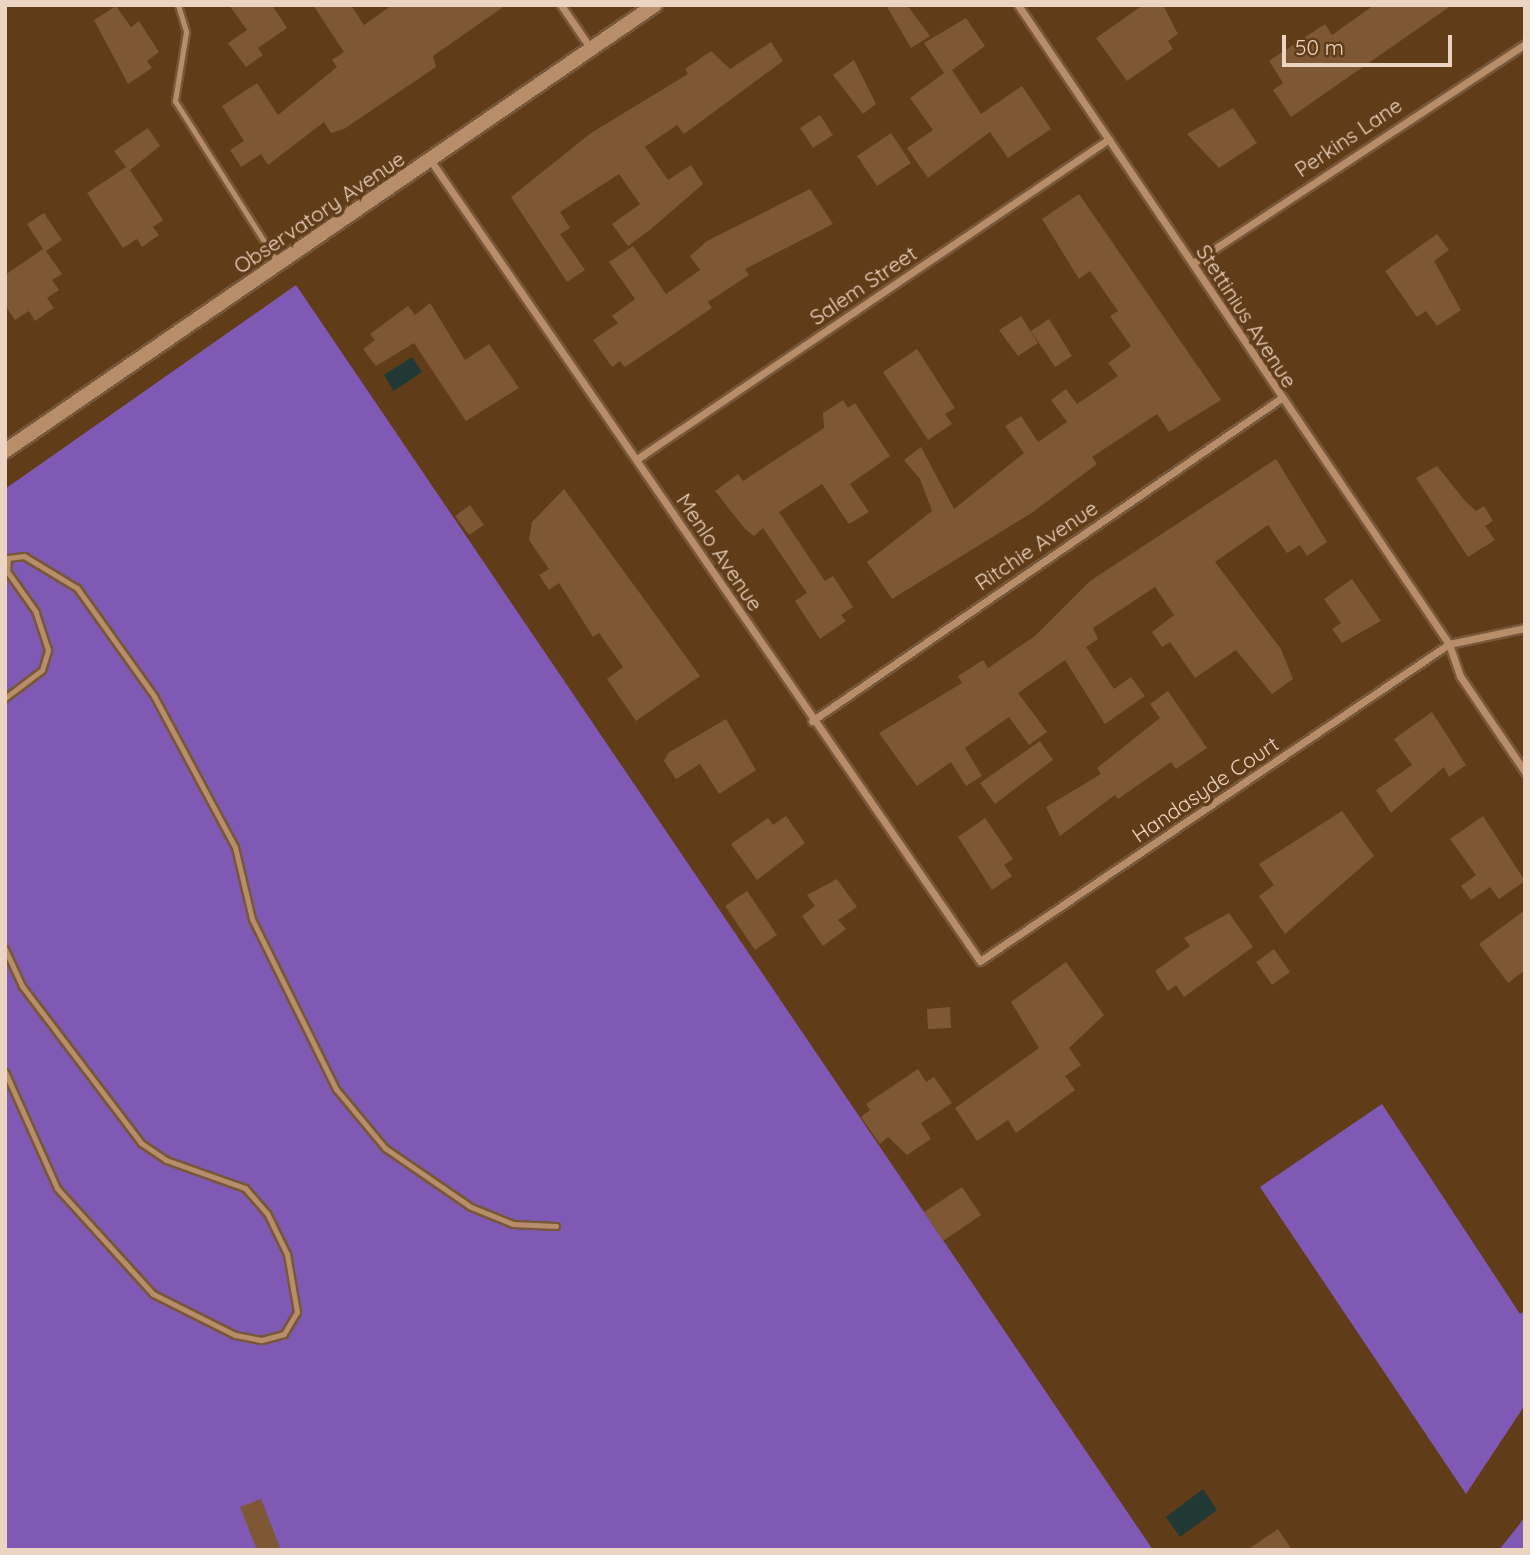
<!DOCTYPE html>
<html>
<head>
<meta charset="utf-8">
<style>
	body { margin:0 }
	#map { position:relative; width:1530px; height:1555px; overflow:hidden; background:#613c19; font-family:Quicksand,sans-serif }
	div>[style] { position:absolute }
	.green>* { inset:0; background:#8059b5 }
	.water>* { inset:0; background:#213935 }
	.building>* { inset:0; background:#7e5734 }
	.roads { filter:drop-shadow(2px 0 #77573a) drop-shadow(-2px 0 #77573a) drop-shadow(0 2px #77573a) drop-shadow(0 -2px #77573a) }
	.lane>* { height:5px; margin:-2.5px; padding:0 2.5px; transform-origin:2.5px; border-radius:2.5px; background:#b88d69 }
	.street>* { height:7px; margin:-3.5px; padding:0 3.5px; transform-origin:3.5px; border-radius:3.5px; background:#b88d69 }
	.secondary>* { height:14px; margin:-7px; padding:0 7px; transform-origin:7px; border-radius:7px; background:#b88d69 }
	span { translate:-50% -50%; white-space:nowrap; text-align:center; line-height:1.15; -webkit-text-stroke:7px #613c19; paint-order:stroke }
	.street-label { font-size:21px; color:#ebd4c1 }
	.frame { position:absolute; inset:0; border:7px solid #ebd4c1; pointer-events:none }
	.scale { position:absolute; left:1282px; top:35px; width:170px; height:32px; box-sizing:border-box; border:4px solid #ebd4c1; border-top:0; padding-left:9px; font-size:21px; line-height:24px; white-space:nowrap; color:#ebd4c1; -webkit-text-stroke:5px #613c19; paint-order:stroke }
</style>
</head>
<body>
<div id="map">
	<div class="green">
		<i style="clip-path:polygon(296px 285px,1153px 1550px,5px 1550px,5px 489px)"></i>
		<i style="clip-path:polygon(1382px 1104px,1520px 1314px,1525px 1311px,1525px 1405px,1466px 1494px,1260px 1187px)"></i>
		<i style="clip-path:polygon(1525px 1516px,1525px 1550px,1499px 1550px,1519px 1525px)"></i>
	</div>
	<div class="water">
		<i style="clip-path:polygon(412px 357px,422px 372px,394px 391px,384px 375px)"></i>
		<i style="clip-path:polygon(1203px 1489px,1217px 1510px,1180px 1537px,1166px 1517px)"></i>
	</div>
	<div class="building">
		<i style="clip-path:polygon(229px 5px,272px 5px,287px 28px,258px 48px,263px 55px,246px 67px,228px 43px,247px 30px)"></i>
		<i style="clip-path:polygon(313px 5px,351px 5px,364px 25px,392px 5px,506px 5px,433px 56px,436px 67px,344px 129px,331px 133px,324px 122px,268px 165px,261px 154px,241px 167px,230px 150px,244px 141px,222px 106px,257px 83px,278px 115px,337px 67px,332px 60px,344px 52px)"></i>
		<i style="clip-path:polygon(886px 5px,907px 5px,930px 36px,911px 48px)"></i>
		<i style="clip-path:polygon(1143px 5px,1163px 5px,1178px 34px,1168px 41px,1173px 49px,1127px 81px,1096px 38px)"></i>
		<i style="clip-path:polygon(1374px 5px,1452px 5px,1291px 117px,1273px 90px,1283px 83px,1269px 61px,1325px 24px,1332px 35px)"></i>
		<i style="clip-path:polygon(116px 6px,131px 27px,139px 21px,159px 52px,147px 61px,152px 68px,128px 84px,94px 20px)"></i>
		<i style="clip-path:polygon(966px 18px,985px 46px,952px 70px,981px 114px,1022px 86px,1051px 129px,1008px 158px,990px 132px,928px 178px,907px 148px,933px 130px,910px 98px,944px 73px,924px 43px)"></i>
		<i style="clip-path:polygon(771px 42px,783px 61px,684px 134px,677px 125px,645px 147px,668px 180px,691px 165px,703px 184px,651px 229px,628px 246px,612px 224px,640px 204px,619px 174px,560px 212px,570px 228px,560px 234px,585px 270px,567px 282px,511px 197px,591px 133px,688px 74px,685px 69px,711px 51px,730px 69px)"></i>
		<i style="clip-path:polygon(854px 60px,876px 104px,863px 114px,833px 75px)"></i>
		<i style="clip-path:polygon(1233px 108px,1257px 143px,1219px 168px,1187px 134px)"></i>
		<i style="clip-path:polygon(820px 115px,833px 135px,813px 148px,800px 128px)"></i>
		<i style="clip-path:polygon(148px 128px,160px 146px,130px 170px,163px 220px,153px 227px,159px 235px,142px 247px,137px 239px,123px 248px,87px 193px,126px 167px,114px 151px)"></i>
		<i style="clip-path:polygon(891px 133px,911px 163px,877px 186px,857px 156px)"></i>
		<i style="clip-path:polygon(810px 189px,833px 224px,745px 269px,749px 275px,708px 302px,712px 308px,625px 367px,620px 361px,612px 367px,593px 340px,618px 323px,612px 316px,635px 299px,609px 262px,633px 246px,666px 294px,700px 270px,690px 256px,707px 241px)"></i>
		<i style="clip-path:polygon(1079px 194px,1221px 400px,1169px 432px,1157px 414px,1092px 457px,1097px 464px,1033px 512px,892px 599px,867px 562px,932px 511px,920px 479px,904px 460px,921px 447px,954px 509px,1024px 453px,1005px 426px,1021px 416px,1038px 442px,1067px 422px,1051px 400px,1066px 389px,1077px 404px,1118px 376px,1108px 363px,1131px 346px,1110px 316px,1118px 311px,1090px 271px,1079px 279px,1042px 219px)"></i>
		<i style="clip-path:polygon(44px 213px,62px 240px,46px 251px,62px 274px,52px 280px,59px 290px,47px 298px,54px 308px,35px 321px,29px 311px,15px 320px,5px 305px,5px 275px,43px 249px,27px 224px)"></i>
		<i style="clip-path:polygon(1437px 234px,1449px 250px,1434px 261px,1461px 310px,1437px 326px,1426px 311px,1417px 317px,1385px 271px)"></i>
		<i style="clip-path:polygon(430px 303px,465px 360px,489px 344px,519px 388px,466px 421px,414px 343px,376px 366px,363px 349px,375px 340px,370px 334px,408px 306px,415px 315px)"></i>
		<i style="clip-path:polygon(1021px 316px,1038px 343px,1018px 356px,999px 330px)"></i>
		<i style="clip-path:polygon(1049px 319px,1072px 356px,1055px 367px,1031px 331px)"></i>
		<i style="clip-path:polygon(917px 349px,955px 408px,945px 414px,952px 424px,928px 440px,883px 372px)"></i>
		<i style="clip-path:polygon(843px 400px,848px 408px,855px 403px,890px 456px,850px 484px,869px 512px,849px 524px,822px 484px,779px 512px,825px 581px,833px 576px,853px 607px,841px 615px,846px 621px,820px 639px,795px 601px,807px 593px,763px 528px,754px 536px,745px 529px,715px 491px,738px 474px,743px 481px,824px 428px,823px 413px)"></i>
		<i style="clip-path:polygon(1276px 459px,1327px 542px,1307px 556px,1300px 545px,1287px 553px,1268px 525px,1215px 562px,1281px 649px,1293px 679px,1272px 694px,1236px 650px,1195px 678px,1170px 642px,1162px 647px,1152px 632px,1174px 615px,1155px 587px,1093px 628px,1098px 639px,1086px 647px,1114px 689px,1131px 677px,1145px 696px,1105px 724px,1065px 660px,1018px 693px,1047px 732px,1029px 745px,1009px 717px,965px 748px,982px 776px,966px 786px,951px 762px,917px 786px,879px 733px,962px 683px,958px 676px,983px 660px,988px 668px,1035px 636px,1090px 581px)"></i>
		<i style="clip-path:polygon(1437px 466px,1465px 501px,1476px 511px,1484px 506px,1493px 521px,1485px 526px,1495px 540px,1468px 557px,1416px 478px)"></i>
		<i style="clip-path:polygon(564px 489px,700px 676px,636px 721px,607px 679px,623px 667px,599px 633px,593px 637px,559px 583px,549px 590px,539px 575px,549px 569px,529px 540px,532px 522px)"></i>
		<i style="clip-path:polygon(470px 505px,484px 525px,469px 535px,455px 516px)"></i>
		<i style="clip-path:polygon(1352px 579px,1381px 621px,1342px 643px,1332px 629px,1341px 623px,1324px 599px)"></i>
		<i style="clip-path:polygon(1168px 691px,1207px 748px,1176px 769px,1171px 762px,1118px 799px,1115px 795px,1060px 836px,1046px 807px,1101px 774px,1097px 768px,1160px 718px,1150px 704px)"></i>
		<i style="clip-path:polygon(1432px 712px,1466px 765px,1449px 777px,1444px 767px,1391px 813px,1376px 790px,1412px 765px,1394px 739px)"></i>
		<i style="clip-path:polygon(726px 719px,756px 770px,719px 794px,700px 764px,676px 779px,664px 761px,668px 753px)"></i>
		<i style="clip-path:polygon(1040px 741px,1053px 760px,995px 804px,980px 783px)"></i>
		<i style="clip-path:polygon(1342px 811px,1374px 856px,1285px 934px,1259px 896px,1274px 885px,1259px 864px)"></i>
		<i style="clip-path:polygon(786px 816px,805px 843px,757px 880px,731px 844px,768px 818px,773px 825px)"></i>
		<i style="clip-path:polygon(1483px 816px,1525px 881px,1499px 899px,1490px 887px,1471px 900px,1461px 886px,1476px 875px,1450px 839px)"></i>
		<i style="clip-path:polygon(985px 818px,1013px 859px,1004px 865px,1012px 876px,992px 890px,958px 837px)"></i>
		<i style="clip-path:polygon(837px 879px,857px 907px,838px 920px,846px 929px,823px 946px,802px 916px,815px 906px,807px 895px)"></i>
		<i style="clip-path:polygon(747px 891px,777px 935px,755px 950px,725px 906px)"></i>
		<i style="clip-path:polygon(1525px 910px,1525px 970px,1508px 983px,1479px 944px)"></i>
		<i style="clip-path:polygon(1229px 913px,1253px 947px,1184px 997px,1176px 985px,1168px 991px,1155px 971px,1190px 946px,1184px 938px)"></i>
		<i style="clip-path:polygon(1274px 949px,1290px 972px,1272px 985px,1256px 962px)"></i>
		<i style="clip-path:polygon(1066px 962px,1104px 1015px,1069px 1048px,1081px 1065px,1065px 1076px,1075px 1090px,1016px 1133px,1008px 1120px,977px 1141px,955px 1108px,1039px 1048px,1011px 1002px)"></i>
		<i style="clip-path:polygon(950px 1007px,951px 1028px,928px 1029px,927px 1009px)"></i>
		<i style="clip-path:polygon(918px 1069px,926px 1082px,934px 1077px,952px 1103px,921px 1123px,931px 1139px,907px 1155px,888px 1137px,880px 1144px,861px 1117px,870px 1110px,866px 1104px)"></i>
		<i style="clip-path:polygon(962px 1187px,981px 1215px,943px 1241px,924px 1212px)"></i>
		<i style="clip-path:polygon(261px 1499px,281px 1550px,257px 1550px,240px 1507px)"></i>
		<i style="clip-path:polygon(1278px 1529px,1292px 1550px,1247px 1550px)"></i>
	</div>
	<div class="roads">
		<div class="lane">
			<i style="left:178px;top:5px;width:28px;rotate:73deg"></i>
			<i style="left:186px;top:32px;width:70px;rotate:99.1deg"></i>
			<i style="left:175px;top:101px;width:192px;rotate:57.6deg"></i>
			<i style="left:5px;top:698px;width:46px;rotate:-37.1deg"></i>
			<i style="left:42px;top:670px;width:21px;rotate:-73deg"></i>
			<i style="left:48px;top:650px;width:40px;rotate:-108deg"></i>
			<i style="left:36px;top:612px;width:50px;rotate:-125.3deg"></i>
			<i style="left:7px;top:571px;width:13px;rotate:-86deg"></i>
			<i style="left:8px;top:558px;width:16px;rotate:-7deg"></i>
			<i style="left:24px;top:556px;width:62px;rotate:31.1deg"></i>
			<i style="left:77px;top:588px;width:133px;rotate:54.5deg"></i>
			<i style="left:154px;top:696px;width:171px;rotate:61.8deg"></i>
			<i style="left:235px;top:847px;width:74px;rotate:76.7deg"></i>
			<i style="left:252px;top:919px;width:190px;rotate:63.7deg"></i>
			<i style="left:336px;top:1089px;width:77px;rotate:50.3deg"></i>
			<i style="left:385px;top:1148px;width:104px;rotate:34.5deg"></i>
			<i style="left:471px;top:1207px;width:45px;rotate:22deg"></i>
			<i style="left:513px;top:1224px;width:43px;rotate:2.7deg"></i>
			<i style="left:5px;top:949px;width:41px;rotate:65.3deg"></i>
			<i style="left:22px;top:986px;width:197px;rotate:52.8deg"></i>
			<i style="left:141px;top:1143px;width:30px;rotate:34deg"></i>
			<i style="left:166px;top:1160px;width:84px;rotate:19.5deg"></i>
			<i style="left:245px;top:1188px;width:33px;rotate:49deg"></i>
			<i style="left:267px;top:1213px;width:46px;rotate:64deg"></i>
			<i style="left:287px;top:1254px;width:59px;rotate:80.2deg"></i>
			<i style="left:297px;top:1312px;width:26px;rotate:121deg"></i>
			<i style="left:284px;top:1334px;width:24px;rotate:165deg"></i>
			<i style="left:261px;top:1340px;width:26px;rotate:-169deg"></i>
			<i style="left:235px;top:1335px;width:92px;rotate:-153.4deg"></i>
			<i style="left:153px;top:1294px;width:143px;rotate:-132.2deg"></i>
			<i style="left:57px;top:1188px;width:127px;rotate:-114.1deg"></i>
		</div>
		<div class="street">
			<i style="left:561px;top:5px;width:53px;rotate:55.7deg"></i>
			<i style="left:1018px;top:5px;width:771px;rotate:56deg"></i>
			<i style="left:1449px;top:644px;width:34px;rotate:71deg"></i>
			<i style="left:1460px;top:676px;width:116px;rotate:55.9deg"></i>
			<i style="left:431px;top:161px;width:970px;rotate:55.54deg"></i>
			<i style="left:980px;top:961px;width:566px;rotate:-34.06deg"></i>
			<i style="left:1449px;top:644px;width:78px;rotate:-11.9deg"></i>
			<i style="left:1193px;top:263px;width:398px;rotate:-33.4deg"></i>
			<i style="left:637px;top:459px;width:570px;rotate:-34.14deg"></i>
			<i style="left:812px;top:721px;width:568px;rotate:-34.53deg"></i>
		</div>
		<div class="secondary">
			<i style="left:5px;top:451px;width:788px;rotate:-34.46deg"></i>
		</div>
	</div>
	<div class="street-label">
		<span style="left:1348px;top:137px;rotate:-34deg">Perkins Lane</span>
		<span style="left:319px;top:212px;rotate:-34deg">Observatory Avenue</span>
		<span style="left:863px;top:285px;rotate:-34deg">Salem Street</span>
		<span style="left:1247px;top:316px;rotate:57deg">Stettinius Avenue</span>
		<span style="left:1036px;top:545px;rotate:-34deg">Ritchie Avenue</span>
		<span style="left:720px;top:552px;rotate:56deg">Menlo Avenue</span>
		<span style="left:1205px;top:789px;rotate:-34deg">Handasyde Court</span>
	</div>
	<div class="frame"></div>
	<div class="scale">50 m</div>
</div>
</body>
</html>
